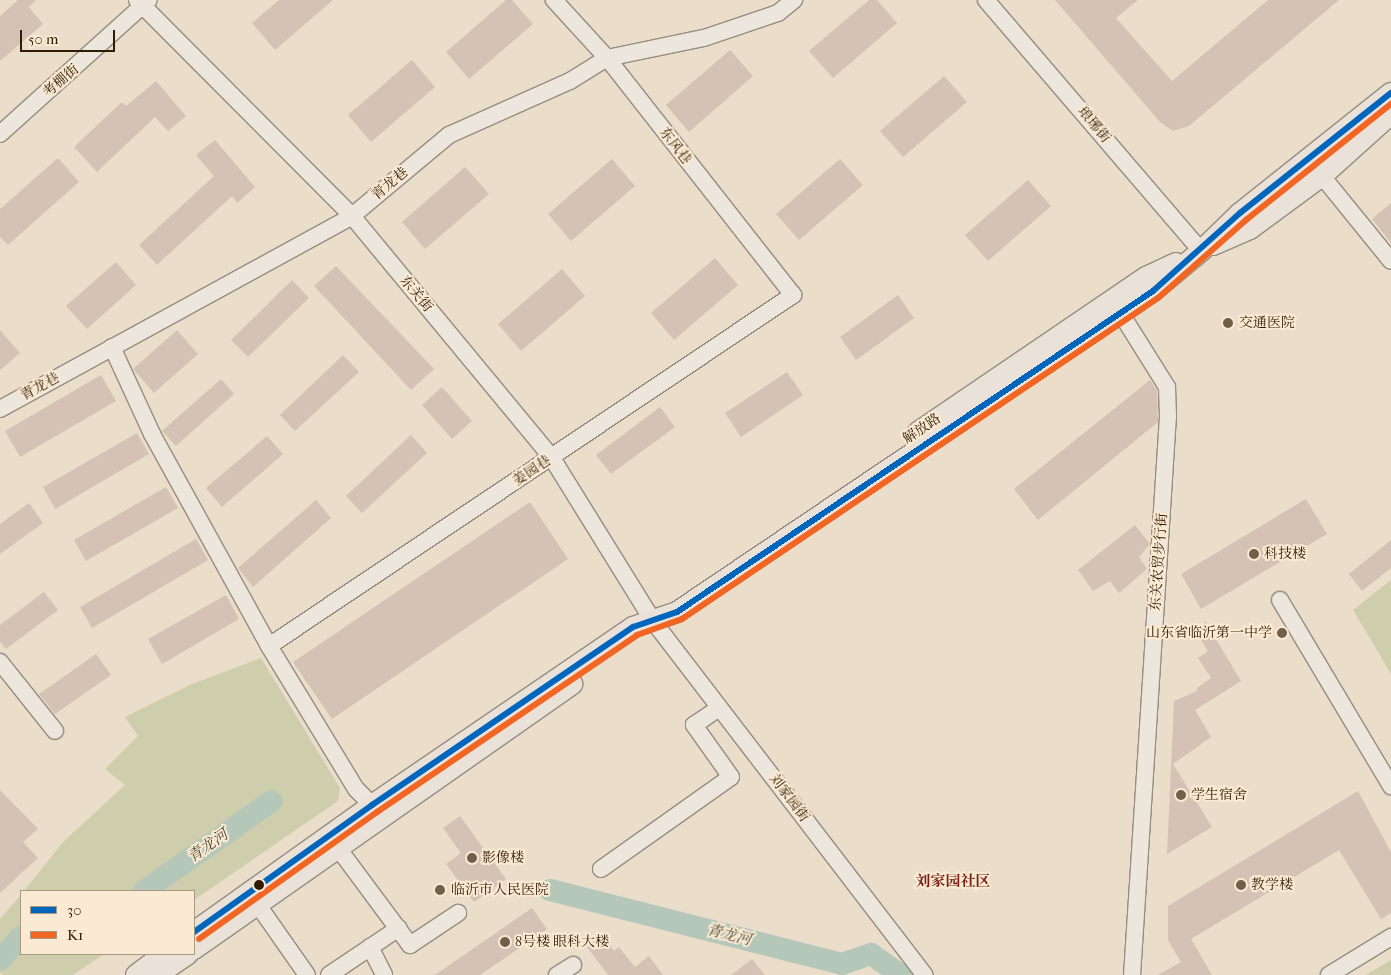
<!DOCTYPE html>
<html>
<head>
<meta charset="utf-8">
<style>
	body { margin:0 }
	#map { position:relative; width:1391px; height:975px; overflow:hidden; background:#eaddca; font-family:"IM FELL French Canon","Noto Serif SC",serif }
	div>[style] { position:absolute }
	.green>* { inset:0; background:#cfceac }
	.river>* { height:22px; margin:-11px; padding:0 11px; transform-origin:11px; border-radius:11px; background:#b4c7b8 }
	.building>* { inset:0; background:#d4c2b5 }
	.roads { filter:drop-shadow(1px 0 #968d7f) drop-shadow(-1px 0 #968d7f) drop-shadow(0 1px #968d7f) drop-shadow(0 -1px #968d7f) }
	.minor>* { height:16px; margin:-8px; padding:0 8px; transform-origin:8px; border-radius:8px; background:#ede6dd }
	.major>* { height:20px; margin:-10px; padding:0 10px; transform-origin:10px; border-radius:10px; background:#eae2d8 }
	.bus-1>* { height:6px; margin:-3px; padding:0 3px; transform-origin:3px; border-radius:3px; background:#0065bd }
	.bus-2>* { height:6px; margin:-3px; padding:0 3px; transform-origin:3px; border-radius:3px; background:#f26522 }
	.dots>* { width:14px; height:14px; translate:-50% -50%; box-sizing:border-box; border:2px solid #faead4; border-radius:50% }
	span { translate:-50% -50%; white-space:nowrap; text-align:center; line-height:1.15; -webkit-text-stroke:4px #faead4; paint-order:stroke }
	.street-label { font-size:14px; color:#301b03 }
	.poi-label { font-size:14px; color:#301b03 }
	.left { translate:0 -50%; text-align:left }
	.right { translate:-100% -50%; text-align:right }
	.water-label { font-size:15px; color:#514c37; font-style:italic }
	.neighbourhood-label { font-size:15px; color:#7a1f14; font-weight:700 }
	.legend { position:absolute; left:20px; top:890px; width:175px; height:65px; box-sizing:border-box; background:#faead4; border:1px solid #a99780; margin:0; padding:6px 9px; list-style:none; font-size:15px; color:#301b03 }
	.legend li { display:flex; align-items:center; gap:10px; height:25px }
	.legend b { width:25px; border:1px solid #a99780 }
	.scale { position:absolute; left:20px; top:30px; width:95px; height:22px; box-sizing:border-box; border:2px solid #301b03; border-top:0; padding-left:6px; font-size:15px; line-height:18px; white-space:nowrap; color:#301b03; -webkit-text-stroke:4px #faead4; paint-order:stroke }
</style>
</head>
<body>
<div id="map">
	<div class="green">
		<i style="clip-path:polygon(1391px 580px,1391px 674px,1353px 610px)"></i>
		<i style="clip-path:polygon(261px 658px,340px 788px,338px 801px,194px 900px,194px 891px,24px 891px,63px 842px,125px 785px,105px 769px,138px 736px,125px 717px,192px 684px)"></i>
		<i style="clip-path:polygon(21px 895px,21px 954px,104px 954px,73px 975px,3px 975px,0 972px,0 919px)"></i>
		<i style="clip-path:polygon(1391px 960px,1391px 975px,1366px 975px)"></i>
	</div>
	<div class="river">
		<i style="left:550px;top:890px;width:301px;rotate:14.2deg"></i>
		<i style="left:842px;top:964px;width:31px;rotate:-19deg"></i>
		<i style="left:871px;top:954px;width:37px;rotate:35deg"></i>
		<i style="left:144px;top:891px;width:156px;rotate:-35.1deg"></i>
		<i style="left:0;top:960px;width:31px;rotate:-48deg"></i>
	</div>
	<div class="building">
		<i style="clip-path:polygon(18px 0,36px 0,29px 7px,43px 24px,0 61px,0 16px)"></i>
		<i style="clip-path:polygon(279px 0,333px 0,275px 50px,252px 23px)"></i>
		<i style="clip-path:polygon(506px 0,512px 0,533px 24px,469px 79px,446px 52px)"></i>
		<i style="clip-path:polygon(869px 0,877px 0,897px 23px,833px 78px,809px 51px)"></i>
		<i style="clip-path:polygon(1055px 0,1138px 0,1116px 18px,1172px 81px,1268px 0,1339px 0,1189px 126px,1173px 131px,1160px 122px)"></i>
		<i style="clip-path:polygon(730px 50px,753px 76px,689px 132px,666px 105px)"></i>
		<i style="clip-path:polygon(412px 60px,435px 87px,371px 142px,348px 115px)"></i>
		<i style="clip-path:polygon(944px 76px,967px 102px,903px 157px,880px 131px)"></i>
		<i style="clip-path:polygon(156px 81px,186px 116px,168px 131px,155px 117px,97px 172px,74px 147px,122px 102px,126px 106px)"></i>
		<i style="clip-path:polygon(215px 140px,255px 187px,237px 203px,232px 196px,157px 265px,139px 245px,214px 176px,196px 155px)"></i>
		<i style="clip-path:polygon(58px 158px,79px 182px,8px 245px,0 237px,0 209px)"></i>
		<i style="clip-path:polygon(612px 159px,635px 186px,571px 241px,548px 214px)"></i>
		<i style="clip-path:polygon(840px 159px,863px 185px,799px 240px,776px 214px)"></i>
		<i style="clip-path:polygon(465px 167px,489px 194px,425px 249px,402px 222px)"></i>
		<i style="clip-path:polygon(1028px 180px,1051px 206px,988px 261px,965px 235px)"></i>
		<i style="clip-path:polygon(1391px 203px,1391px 243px,1372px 219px)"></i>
		<i style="clip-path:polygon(715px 258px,738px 285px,674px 340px,651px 313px)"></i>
		<i style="clip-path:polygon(116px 262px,136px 285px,87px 329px,66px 306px)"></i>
		<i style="clip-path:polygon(336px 266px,434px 369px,411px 390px,314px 286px)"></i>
		<i style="clip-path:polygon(562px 269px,585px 296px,521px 351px,498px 324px)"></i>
		<i style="clip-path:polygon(292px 280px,309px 298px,248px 357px,231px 340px)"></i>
		<i style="clip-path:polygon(898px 295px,914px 318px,856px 360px,840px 337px)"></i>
		<i style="clip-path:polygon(0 330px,20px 353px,0 370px)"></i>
		<i style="clip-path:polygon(177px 330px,198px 354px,154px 393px,133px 369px)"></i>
		<i style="clip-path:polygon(343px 355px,359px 372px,295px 431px,280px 415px)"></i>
		<i style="clip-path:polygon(787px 372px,803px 395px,741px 437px,725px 413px)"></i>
		<i style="clip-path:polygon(101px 375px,116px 401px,20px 457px,5px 431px)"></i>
		<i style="clip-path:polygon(221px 379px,234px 394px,176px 446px,162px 431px)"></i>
		<i style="clip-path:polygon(1150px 380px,1157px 390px,1158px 422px,1038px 520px,1014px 489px)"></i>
		<i style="clip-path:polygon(442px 387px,472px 421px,452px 439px,422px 405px)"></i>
		<i style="clip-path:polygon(660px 407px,675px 427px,611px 474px,596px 455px)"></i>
		<i style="clip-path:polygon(137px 433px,149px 454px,55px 509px,43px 487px)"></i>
		<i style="clip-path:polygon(411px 435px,427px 453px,362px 513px,346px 496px)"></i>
		<i style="clip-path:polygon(267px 436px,283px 454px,222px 507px,206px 488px)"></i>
		<i style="clip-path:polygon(166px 487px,178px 508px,86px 561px,74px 540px)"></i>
		<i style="clip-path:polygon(1306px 499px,1327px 534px,1201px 609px,1181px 574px)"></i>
		<i style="clip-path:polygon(316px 500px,331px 518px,253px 587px,238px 568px)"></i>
		<i style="clip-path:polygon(530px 502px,568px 559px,332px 719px,293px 662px)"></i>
		<i style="clip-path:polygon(29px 503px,43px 523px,0 554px,0 524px)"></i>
		<i style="clip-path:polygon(1135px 525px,1150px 544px,1139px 557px,1147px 569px,1119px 593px,1110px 581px,1093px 591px,1078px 570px)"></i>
		<i style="clip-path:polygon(196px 539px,208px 560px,92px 628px,80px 607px)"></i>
		<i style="clip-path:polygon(1391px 540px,1391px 568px,1362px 591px,1349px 574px)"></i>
		<i style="clip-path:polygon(44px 592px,58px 610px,6px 649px,0 642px,0 625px)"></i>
		<i style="clip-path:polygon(226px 595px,239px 619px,162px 664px,148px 639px)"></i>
		<i style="clip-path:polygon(1205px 621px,1241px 681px,1195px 710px,1211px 737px,1173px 764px,1212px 827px,1167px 854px,1174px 701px,1197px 691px,1197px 688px,1211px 678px,1198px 658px,1208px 651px,1199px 637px)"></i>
		<i style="clip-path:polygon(96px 654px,111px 675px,55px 714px,39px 694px)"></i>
		<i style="clip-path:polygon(0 790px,38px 829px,23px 842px,38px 858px,0 893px)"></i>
		<i style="clip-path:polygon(1358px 791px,1391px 852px,1391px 913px,1381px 919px,1339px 850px,1191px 939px,1212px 975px,1158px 975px,1181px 962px,1168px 940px,1168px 906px)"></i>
		<i style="clip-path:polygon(460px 816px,506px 879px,474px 902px,446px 864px,461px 853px,443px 828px)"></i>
		<i style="clip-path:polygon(532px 908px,547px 929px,480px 975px,435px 975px)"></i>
		<i style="clip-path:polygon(602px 935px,614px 951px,619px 947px,635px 967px,649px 956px,663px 975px,608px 975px,587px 947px)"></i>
		<i style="clip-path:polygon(752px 959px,765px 975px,731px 975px)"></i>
	</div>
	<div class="roads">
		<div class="minor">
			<i style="left:137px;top:0;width:305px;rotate:45.1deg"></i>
			<i style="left:352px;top:216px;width:314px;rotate:50.4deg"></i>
			<i style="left:552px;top:458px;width:192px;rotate:58.2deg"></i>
			<i style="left:653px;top:621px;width:446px;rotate:52.5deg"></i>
			<i style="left:986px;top:0;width:330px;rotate:49.4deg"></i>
			<i style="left:0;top:134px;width:200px;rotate:-42deg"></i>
			<i style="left:1322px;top:176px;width:109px;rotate:50.9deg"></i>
			<i style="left:1120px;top:312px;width:89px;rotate:57.9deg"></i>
			<i style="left:1167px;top:387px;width:29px;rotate:88deg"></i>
			<i style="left:1168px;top:416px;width:560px;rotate:93.68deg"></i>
			<i style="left:112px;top:347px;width:96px;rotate:65.3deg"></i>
			<i style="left:152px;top:434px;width:242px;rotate:61.1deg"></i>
			<i style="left:269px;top:646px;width:167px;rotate:58.7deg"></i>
			<i style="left:356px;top:789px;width:23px;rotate:45deg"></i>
			<i style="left:0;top:409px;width:401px;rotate:-28.7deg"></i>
			<i style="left:352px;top:216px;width:126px;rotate:-39.9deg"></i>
			<i style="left:449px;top:135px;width:133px;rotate:-24.1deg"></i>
			<i style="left:570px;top:81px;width:44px;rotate:-31.9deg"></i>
			<i style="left:607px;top:58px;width:99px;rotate:-11.7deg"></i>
			<i style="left:704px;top:38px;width:78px;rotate:-18.7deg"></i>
			<i style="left:778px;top:13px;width:21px;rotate:-39deg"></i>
			<i style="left:1280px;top:600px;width:217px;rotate:59.2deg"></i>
			<i style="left:269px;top:646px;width:631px;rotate:-33.82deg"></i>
			<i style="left:793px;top:295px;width:301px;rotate:-128.1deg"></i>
			<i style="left:607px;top:58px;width:79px;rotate:-132.4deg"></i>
			<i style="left:0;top:662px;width:88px;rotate:51.4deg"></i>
			<i style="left:338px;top:848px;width:121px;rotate:53.4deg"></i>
			<i style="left:410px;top:945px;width:58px;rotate:-33.7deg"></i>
			<i style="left:601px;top:869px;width:159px;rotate:-35.3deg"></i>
			<i style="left:731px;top:777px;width:64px;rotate:-125.4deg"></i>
			<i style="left:694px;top:725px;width:30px;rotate:-34deg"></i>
			<i style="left:258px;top:905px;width:85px;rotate:55deg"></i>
			<i style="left:370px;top:947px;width:31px;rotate:63deg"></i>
			<i style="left:329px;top:975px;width:84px;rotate:-33.9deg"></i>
			<i style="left:557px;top:975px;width:19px;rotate:-32deg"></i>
			<i style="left:1329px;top:975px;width:73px;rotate:-31.5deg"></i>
		</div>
		<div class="major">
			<i style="left:1213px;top:245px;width:40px;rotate:-23.4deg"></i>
			<i style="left:1250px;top:229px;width:89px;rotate:-36.4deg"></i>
			<i style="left:1322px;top:176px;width:93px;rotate:-41.9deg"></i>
			<i style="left:918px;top:432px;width:276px;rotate:-34.2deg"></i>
			<i style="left:1146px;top:277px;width:33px;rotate:-25deg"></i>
			<i style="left:194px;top:932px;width:219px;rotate:-35.5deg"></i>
			<i style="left:372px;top:805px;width:316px;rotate:-34.3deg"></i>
			<i style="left:633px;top:627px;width:46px;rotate:-18.8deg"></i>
			<i style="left:677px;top:612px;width:574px;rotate:-33.99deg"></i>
			<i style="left:1153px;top:291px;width:62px;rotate:-39.8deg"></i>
			<i style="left:1201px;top:251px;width:54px;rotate:-44.3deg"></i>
			<i style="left:1240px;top:213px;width:193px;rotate:-38.5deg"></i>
			<i style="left:194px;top:949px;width:462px;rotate:-35deg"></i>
			<i style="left:136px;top:975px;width:35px;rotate:-37deg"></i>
			<i style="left:157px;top:975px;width:37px;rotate:-34deg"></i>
		</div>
	</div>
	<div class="bus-1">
		<i style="left:194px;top:932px;width:219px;rotate:-35.5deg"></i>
		<i style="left:372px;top:805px;width:316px;rotate:-34.3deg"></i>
		<i style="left:633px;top:627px;width:46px;rotate:-18.8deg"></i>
		<i style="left:677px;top:612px;width:574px;rotate:-33.99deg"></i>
		<i style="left:1153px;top:291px;width:117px;rotate:-41.9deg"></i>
		<i style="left:1240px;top:213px;width:193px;rotate:-38.5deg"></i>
	</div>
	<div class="bus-2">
		<i style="left:199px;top:939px;width:219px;rotate:-35.5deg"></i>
		<i style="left:377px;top:812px;width:315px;rotate:-34.2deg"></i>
		<i style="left:637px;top:635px;width:48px;rotate:-19.6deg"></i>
		<i style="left:682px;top:619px;width:574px;rotate:-33.99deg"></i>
		<i style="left:1158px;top:298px;width:118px;rotate:-41.6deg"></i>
		<i style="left:1246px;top:220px;width:186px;rotate:-38.7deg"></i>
	</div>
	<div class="dots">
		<i style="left:1228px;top:323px;background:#715f49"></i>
		<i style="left:1254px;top:554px;background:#715f49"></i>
		<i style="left:1282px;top:633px;background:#715f49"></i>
		<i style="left:1181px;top:795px;background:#715f49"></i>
		<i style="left:472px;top:858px;background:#715f49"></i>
		<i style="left:259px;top:885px;background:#301b03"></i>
		<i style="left:1241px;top:885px;background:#715f49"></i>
		<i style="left:440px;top:890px;background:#715f49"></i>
		<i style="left:505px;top:942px;background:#715f49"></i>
	</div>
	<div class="street-label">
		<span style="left:61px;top:81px;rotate:-41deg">考棚街</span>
		<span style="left:1094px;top:125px;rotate:50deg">琅琊街</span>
		<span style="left:675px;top:146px;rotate:52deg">东风巷</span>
		<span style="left:390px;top:184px;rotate:-40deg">青龙巷</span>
		<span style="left:416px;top:294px;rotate:50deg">东关街</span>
		<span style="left:40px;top:387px;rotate:-29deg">青龙巷</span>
		<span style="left:922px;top:429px;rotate:-34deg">解放路</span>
		<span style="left:532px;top:471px;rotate:-34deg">姜园巷</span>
		<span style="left:1159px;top:562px;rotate:-86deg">东关农贸步行街</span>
		<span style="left:789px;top:798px;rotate:53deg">刘家园街</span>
	</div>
	<div class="poi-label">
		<span class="left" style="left:1239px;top:323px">交通医院</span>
		<span class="left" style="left:1264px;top:554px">科技楼</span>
		<span class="right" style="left:1272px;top:633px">山东省临沂第一中学</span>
		<span class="left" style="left:1191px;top:795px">学生宿舍</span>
		<span class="left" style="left:482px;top:858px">影像楼</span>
		<span class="left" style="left:1251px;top:885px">教学楼</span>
		<span class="left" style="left:451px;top:890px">临沂市人民医院</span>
		<span class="left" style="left:515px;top:942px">8号楼 眼科大楼</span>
	</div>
	<div class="water-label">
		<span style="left:208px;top:846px;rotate:-35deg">青龙河</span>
		<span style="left:729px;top:935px;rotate:14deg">青龙河</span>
	</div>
	<div class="neighbourhood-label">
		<span style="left:953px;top:882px">刘家园社区</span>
	</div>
	<ul class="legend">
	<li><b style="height:6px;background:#0065bd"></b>30</li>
	<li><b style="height:6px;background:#f26522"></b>K1</li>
	</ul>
	<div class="scale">50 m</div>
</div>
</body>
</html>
